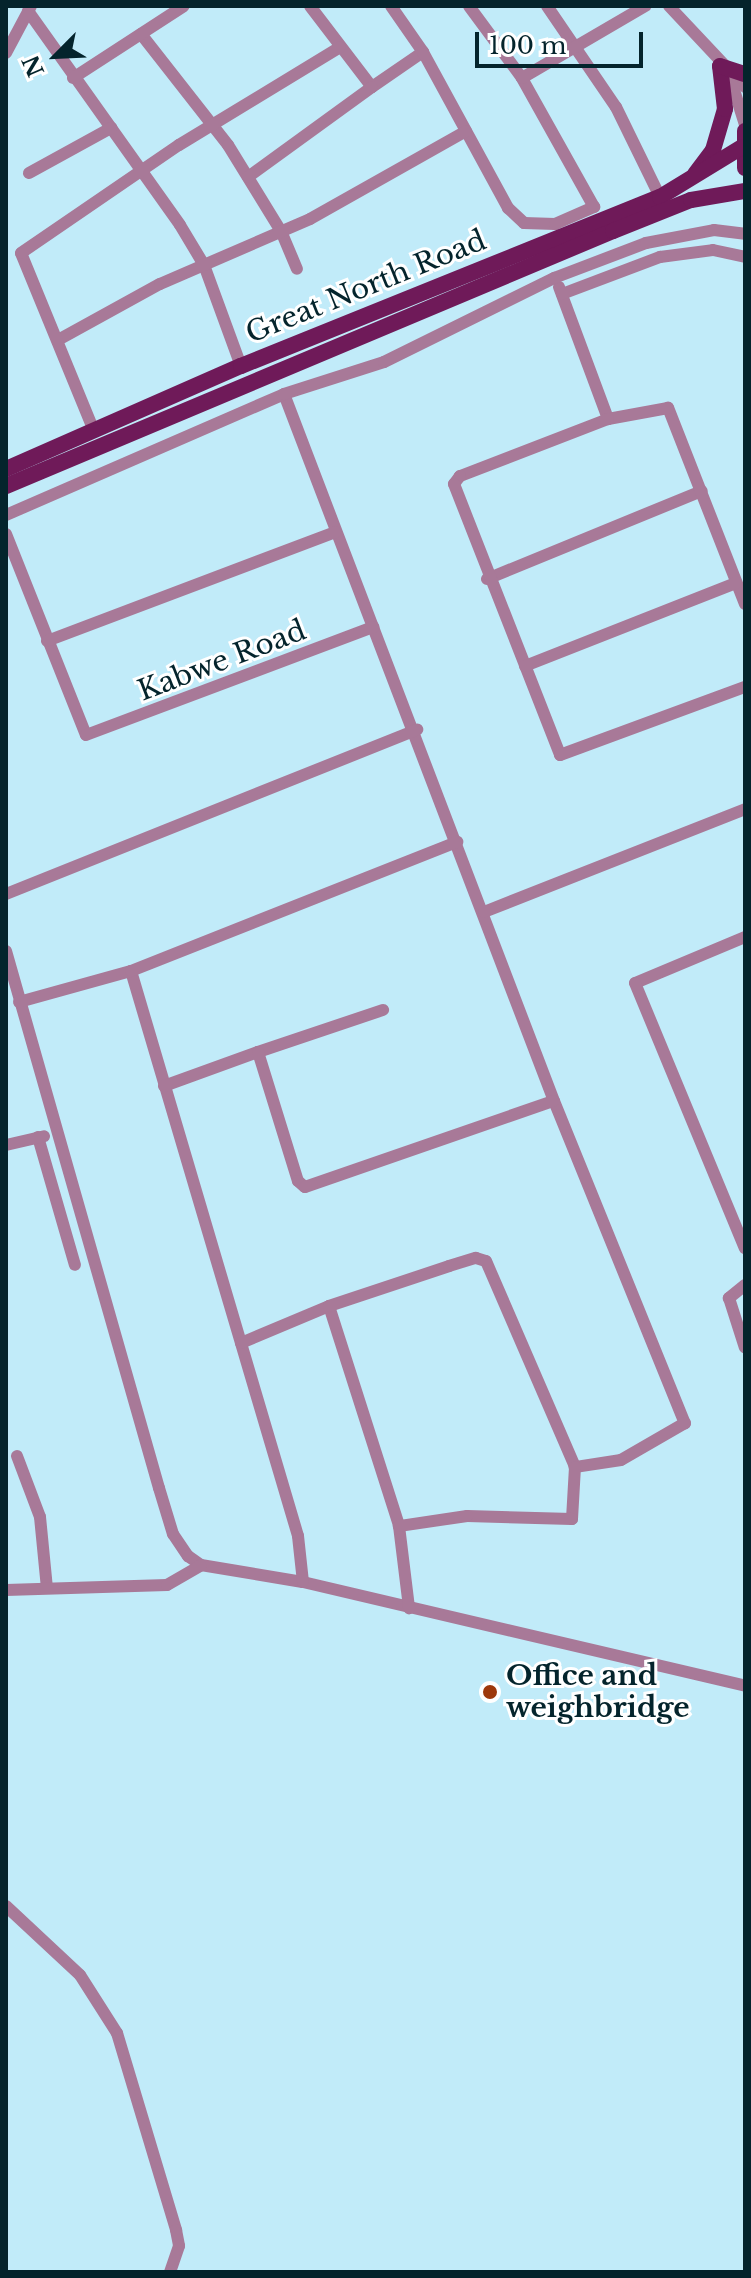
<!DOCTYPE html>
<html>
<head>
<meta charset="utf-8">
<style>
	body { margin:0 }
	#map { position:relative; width:751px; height:2278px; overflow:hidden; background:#c1ebf9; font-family:"Libre Baskerville",serif }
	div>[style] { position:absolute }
	.minor>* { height:12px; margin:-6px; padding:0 6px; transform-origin:6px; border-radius:6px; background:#a87998 }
	.major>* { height:16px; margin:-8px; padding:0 8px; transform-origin:8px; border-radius:8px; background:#6f1a59 }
	.dots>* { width:22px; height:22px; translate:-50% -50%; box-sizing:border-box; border:4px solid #fff; border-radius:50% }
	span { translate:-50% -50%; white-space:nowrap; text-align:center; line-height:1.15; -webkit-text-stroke:6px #fff; paint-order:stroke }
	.street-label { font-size:28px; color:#04242c }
	.poi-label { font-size:28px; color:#04242c; font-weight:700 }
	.left { translate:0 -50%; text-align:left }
	.frame { position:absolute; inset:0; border:8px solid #04242c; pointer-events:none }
	.north { position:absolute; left:16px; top:16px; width:80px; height:80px; -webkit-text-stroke:6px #fff; paint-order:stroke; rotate:246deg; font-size:22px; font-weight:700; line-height:32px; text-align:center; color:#04242c }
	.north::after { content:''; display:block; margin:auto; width:28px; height:36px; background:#04242c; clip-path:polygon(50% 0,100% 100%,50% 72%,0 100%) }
	.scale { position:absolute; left:475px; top:32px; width:168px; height:36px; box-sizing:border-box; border:4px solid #04242c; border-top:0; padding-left:10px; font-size:24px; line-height:28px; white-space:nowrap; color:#04242c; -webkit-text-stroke:6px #fff; paint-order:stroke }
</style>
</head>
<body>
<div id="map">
	<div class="minor">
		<i style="left:310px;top:6px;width:102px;rotate:52.6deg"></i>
		<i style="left:372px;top:87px;width:62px;rotate:-34.5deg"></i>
		<i style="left:423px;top:52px;width:56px;rotate:-124.8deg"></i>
		<i style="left:547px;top:6px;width:122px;rotate:55.7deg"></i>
		<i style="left:616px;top:107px;width:100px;rotate:63.9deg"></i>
		<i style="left:669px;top:6px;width:111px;rotate:46.8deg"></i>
		<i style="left:28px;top:11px;width:262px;rotate:54.6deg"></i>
		<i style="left:180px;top:225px;width:47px;rotate:59deg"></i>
		<i style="left:204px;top:265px;width:108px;rotate:69.9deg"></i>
		<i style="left:141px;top:34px;width:141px;rotate:51.9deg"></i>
		<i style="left:228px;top:145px;width:101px;rotate:58.4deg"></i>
		<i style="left:281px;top:231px;width:41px;rotate:67.2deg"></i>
		<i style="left:423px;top:52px;width:178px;rotate:61.4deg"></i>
		<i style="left:508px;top:208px;width:22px;rotate:43deg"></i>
		<i style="left:524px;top:223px;width:31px;rotate:2deg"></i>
		<i style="left:555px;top:224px;width:43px;rotate:-23.6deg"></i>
		<i style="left:594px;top:207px;width:148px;rotate:-119.2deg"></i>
		<i style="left:522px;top:78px;width:89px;rotate:-126.4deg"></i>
		<i style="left:6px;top:53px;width:53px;rotate:-62deg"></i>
		<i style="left:730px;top:77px;width:50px;rotate:72.6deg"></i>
		<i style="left:73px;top:78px;width:132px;rotate:-33deg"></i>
		<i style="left:522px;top:78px;width:143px;rotate:-30.3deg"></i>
		<i style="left:29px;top:173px;width:94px;rotate:-28.8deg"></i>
		<i style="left:248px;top:177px;width:153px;rotate:-36deg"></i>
		<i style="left:559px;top:287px;width:141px;rotate:69.6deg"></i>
		<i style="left:562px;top:294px;width:105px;rotate:-20.7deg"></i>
		<i style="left:660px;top:257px;width:53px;rotate:-7.5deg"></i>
		<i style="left:713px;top:250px;width:33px;rotate:12deg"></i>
		<i style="left:58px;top:340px;width:116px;rotate:-28.8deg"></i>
		<i style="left:160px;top:284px;width:163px;rotate:-23.4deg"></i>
		<i style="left:310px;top:219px;width:179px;rotate:-29.4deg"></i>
		<i style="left:284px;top:394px;width:757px;rotate:69.1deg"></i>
		<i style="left:554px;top:1101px;width:348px;rotate:67.9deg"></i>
		<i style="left:685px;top:1423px;width:74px;rotate:150deg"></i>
		<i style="left:621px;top:1460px;width:47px;rotate:171.3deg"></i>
		<i style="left:94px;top:431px;width:192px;rotate:-112.3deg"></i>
		<i style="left:21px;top:253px;width:191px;rotate:-34.4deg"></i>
		<i style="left:179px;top:145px;width:188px;rotate:-31.3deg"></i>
		<i style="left:6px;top:515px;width:303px;rotate:-23.5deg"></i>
		<i style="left:284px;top:394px;width:105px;rotate:-17.7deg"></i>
		<i style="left:384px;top:362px;width:190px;rotate:-26.3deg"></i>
		<i style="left:554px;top:278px;width:98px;rotate:-20.8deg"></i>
		<i style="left:646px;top:243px;width:69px;rotate:-10.8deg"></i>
		<i style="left:714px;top:230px;width:31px;rotate:7deg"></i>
		<i style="left:6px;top:534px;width:216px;rotate:68.3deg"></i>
		<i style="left:86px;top:735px;width:307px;rotate:-20.6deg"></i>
		<i style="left:487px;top:579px;width:232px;rotate:-22.3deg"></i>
		<i style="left:745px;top:604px;width:211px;rotate:-111.4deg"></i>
		<i style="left:668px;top:408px;width:61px;rotate:169.6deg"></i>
		<i style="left:608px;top:419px;width:159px;rotate:158.9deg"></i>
		<i style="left:460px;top:476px;width:10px;rotate:127deg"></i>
		<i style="left:454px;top:484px;width:291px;rotate:68.6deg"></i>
		<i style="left:560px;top:755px;width:197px;rotate:-20.2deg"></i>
		<i style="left:47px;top:641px;width:308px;rotate:-20.7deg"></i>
		<i style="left:525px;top:666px;width:227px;rotate:-21.5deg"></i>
		<i style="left:6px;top:894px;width:443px;rotate:-21.8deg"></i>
		<i style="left:484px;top:912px;width:281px;rotate:-21.5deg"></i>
		<i style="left:745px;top:937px;width:119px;rotate:157.3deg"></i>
		<i style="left:635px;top:983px;width:287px;rotate:67.5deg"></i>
		<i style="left:6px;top:951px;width:558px;rotate:74.1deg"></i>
		<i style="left:159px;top:1488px;width:48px;rotate:73.1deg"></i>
		<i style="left:173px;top:1534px;width:27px;rotate:56deg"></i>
		<i style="left:188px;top:1556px;width:16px;rotate:35deg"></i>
		<i style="left:201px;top:1565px;width:103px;rotate:9.5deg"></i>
		<i style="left:303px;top:1582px;width:454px;rotate:13.2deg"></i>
		<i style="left:131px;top:971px;width:589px;rotate:73.53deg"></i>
		<i style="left:298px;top:1536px;width:46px;rotate:83.8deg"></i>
		<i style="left:19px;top:1002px;width:116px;rotate:-15.5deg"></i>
		<i style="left:131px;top:971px;width:351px;rotate:-21.6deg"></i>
		<i style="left:258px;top:1052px;width:132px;rotate:-18.6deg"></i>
		<i style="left:164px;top:1086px;width:100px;rotate:-19.9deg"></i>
		<i style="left:258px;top:1052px;width:135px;rotate:72.8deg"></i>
		<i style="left:298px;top:1181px;width:9px;rotate:41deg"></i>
		<i style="left:305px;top:1187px;width:263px;rotate:-19.1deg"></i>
		<i style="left:38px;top:1137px;width:133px;rotate:73.9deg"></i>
		<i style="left:6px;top:1145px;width:39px;rotate:-13deg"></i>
		<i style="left:745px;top:1285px;width:21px;rotate:141deg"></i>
		<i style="left:729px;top:1298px;width:52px;rotate:72.3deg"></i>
		<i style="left:329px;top:1306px;width:231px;rotate:72.3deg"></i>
		<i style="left:399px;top:1526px;width:83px;rotate:83deg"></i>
		<i style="left:241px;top:1343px;width:95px;rotate:-22.8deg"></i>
		<i style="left:329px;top:1306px;width:126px;rotate:-18.4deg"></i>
		<i style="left:449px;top:1266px;width:28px;rotate:-17deg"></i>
		<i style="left:476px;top:1258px;width:10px;rotate:17deg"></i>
		<i style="left:486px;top:1261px;width:224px;rotate:66.6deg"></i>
		<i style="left:575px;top:1467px;width:52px;rotate:93.3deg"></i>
		<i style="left:572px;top:1519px;width:105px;rotate:-178.4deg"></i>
		<i style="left:467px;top:1516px;width:69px;rotate:171.6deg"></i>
		<i style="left:17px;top:1456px;width:65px;rotate:69.3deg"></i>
		<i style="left:40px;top:1517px;width:71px;rotate:84.4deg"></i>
		<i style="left:6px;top:1590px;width:161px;rotate:-1.8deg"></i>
		<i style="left:167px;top:1585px;width:39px;rotate:-30deg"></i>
		<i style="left:6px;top:1906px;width:101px;rotate:43deg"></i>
		<i style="left:80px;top:1975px;width:69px;rotate:57.5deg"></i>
		<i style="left:117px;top:2033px;width:206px;rotate:73.3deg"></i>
		<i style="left:176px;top:2230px;width:16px;rotate:79deg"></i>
		<i style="left:179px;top:2246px;width:28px;rotate:109deg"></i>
	</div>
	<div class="major">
		<i style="left:745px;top:131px;width:37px;rotate:90deg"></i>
		<i style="left:695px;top:174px;width:30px;rotate:-53deg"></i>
		<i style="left:713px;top:150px;width:43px;rotate:-73.7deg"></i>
		<i style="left:725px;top:109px;width:43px;rotate:-96.6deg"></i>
		<i style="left:720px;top:66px;width:26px;rotate:18deg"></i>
		<i style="left:6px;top:469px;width:257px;rotate:-23.7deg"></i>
		<i style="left:241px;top:366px;width:452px;rotate:-22deg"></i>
		<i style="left:660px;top:197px;width:96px;rotate:-31.4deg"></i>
		<i style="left:6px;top:486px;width:658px;rotate:-22.79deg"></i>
		<i style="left:613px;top:231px;width:84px;rotate:-21.7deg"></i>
		<i style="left:691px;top:200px;width:55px;rotate:-9.5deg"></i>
	</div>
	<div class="dots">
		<i style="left:490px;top:1692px;background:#9d380b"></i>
	</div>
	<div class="street-label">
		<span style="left:366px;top:287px;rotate:-22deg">Great North Road</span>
		<span style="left:222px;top:661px;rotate:-21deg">Kabwe Road</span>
	</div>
	<div class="poi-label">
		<span class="left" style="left:506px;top:1692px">Office and<br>weighbridge</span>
	</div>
	<div class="frame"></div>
	<div class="north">N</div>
	<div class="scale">100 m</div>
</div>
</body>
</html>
